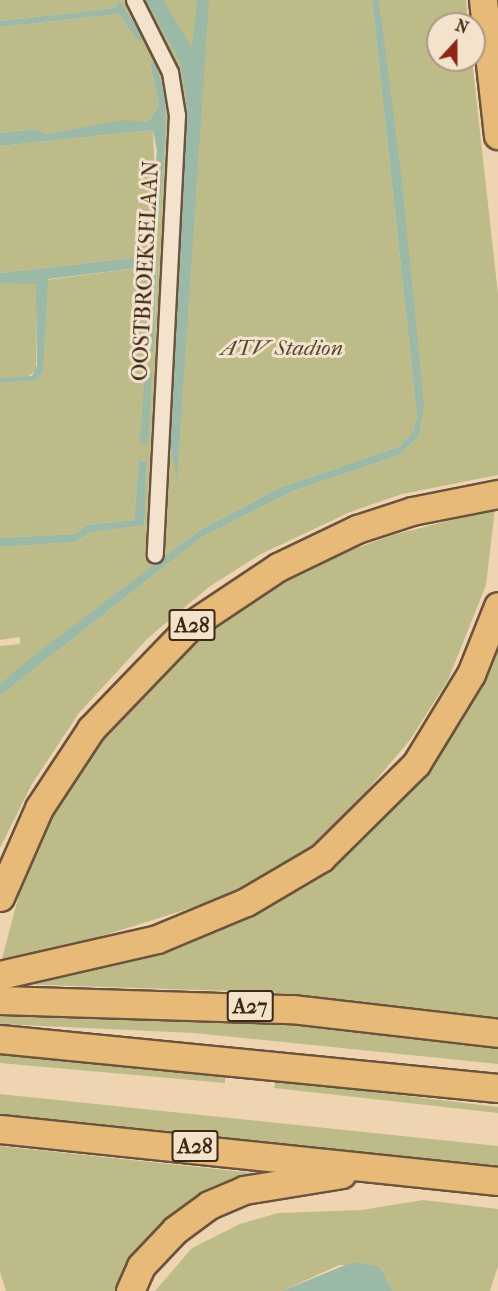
<!DOCTYPE html>
<html>
<head>
<meta charset="utf-8">
<style>
	body { margin:0 }
	#map { position:relative; width:498px; height:1291px; overflow:hidden; background:#eed4b1; font-family:"IM FELL French Canon",serif }
	div>[style] { position:absolute }
	.green>* { inset:0; background:#bdbc89 }
	.water>* { inset:0; background:#9bb9a7 }
	.roads { filter:drop-shadow(2px 0 #6b533d) drop-shadow(-2px 0 #6b533d) drop-shadow(0 2px #6b533d) drop-shadow(0 -2px #6b533d) }
	.street>* { height:15px; margin:-7.5px; padding:0 7.5px; transform-origin:7.5px; border-radius:7.5px; background:#f4e3cc }
	.highway>* { height:27px; margin:-13.5px; padding:0 13.5px; transform-origin:13.5px; border-radius:13.5px; background:#e7ba78 }
	span { translate:-50% -50%; white-space:nowrap; text-align:center; line-height:1.15; -webkit-text-stroke:6px #f4e3cc; paint-order:stroke }
	.shield-label span { padding:2px 4px; background:#f4e3cc; border:2px solid; border-radius:4px; -webkit-text-stroke-width:0 }
	.shield-label { font-size:21px; color:#3f2816; font-weight:700 }
	.street-label { font-size:22px; color:#3f2816 }
	.park-label { font-size:22px; color:#58462d; font-style:italic }
	.north { position:absolute; left:426px; top:12px; width:60px; height:60px; box-sizing:border-box; background:#f4e3cc; border:2px solid #ac9883; border-radius:50%; rotate:21deg; font-size:16px; font-weight:700; line-height:24px; text-align:center; color:#3f2816 }
	.north::after { content:''; display:block; margin:auto; width:21px; height:27px; background:#8f2418; clip-path:polygon(50% 0,100% 100%,50% 72%,0 100%) }
</style>
</head>
<body>
<div id="map">
	<div class="green">
		<i style="clip-path:polygon(0 0,119px 0,117px 8px,0 21px)"></i>
		<i style="clip-path:polygon(119px 0,372px 0,417px 416px,413px 432px,398px 447px,281px 487px,200px 530px,0 684px,0 646px,20px 644px,20px 637px,0 640px,0 547px,76px 542px,89px 533px,143px 525px,147px 461px,139px 460px,134px 520px,87px 525px,75px 534px,0 538px,0 383px,35px 381px,43px 372px,46px 280px,146px 267px,155px 322px,157px 261px,142px 257px,0 273px,0 146px,153px 130px,157px 241px,166px 129px,165px 95px,150px 64px,159px 105px,148px 122px,125px 121px,46px 134px,36px 129px,0 133px,0 27px,119px 14px)"></i>
		<i style="clip-path:polygon(379px 0,466px 0,468px 24px,438px 24px,438px 60px,472px 60px,498px 294px,498px 475px,402px 494px,350px 512px,259px 555px,209px 587px,148px 638px,79px 713px,32px 784px,0 848px,0 696px,202px 537px,291px 492px,399px 455px,418px 437px,411px 279px)"></i>
		<i style="clip-path:polygon(32px 281px,37px 286px,36px 370px,28px 377px,0 378px,0 283px)"></i>
		<i style="clip-path:polygon(495px 509px,486px 585px,448px 680px,410px 740px,339px 824px,282px 869px,210px 902px,86px 941px,2px 959px,22px 883px,40px 838px,90px 750px,193px 641px,318px 562px,393px 535px)"></i>
		<i style="clip-path:polygon(498px 629px,498px 1018px,266px 992px,12px 984px,341px 853px)"></i>
		<i style="clip-path:polygon(77px 1006px,498px 1038px,498px 1064px,194px 1033px,0 1024px,0 1007px)"></i>
		<i style="clip-path:polygon(0 1055px,225px 1075px,225px 1083px,0 1063px)"></i>
		<i style="clip-path:polygon(276px 1080px,498px 1107px,498px 1113px,274px 1088px)"></i>
		<i style="clip-path:polygon(0 1094px,498px 1146px,498px 1169px,0 1117px)"></i>
		<i style="clip-path:polygon(0 1146px,262px 1174px,122px 1291px,6px 1291px,0 1272px)"></i>
		<i style="clip-path:polygon(423px 1200px,498px 1209px,498px 1266px,490px 1291px,393px 1291px,380px 1267px,339px 1265px,282px 1291px,155px 1291px,192px 1248px,240px 1224px,278px 1213px,362px 1210px)"></i>
	</div>
	<div class="water">
		<i style="clip-path:polygon(119px 0,143px 38px,139px 42px,119px 14px,0 27px,0 21px,116px 8px)"></i>
		<i style="clip-path:polygon(146px 0,163px 0,192px 48px,197px 0,209px 0,177px 478px,170px 444px,186px 94px,180px 62px)"></i>
		<i style="clip-path:polygon(372px 0,379px 0,403px 191px,424px 405px,418px 437px,399px 455px,291px 492px,202px 537px,0 696px,0 684px,28px 660px,200px 530px,281px 487px,398px 447px,413px 432px,417px 416px)"></i>
		<i style="clip-path:polygon(155px 61px,165px 95px,166px 130px,157px 241px,150px 241px,157px 151px,153px 130px,0 146px,0 133px,36px 129px,46px 134px,125px 120px,148px 122px,159px 105px,150px 64px)"></i>
		<i style="clip-path:polygon(142px 257px,157px 261px,153px 352px,145px 354px,146px 267px,48px 279px,43px 372px,35px 381px,0 383px,0 378px,32px 376px,37px 366px,36px 284px,0 283px,0 273px)"></i>
		<i style="clip-path:polygon(145px 372px,152px 373px,148px 445px,140px 444px)"></i>
		<i style="clip-path:polygon(139px 460px,147px 461px,144px 525px,89px 533px,76px 542px,0 547px,0 538px,75px 534px,87px 525px,134px 520px)"></i>
		<i style="clip-path:polygon(353px 1262px,380px 1267px,393px 1291px,282px 1291px)"></i>
	</div>
	<div class="roads">
		<div class="street">
			<i style="left:134px;top:0;width:80px;rotate:63.4deg"></i>
			<i style="left:170px;top:72px;width:44px;rotate:80.8deg"></i>
			<i style="left:177px;top:115px;width:440px;rotate:92.9deg"></i>
		</div>
		<div class="highway">
			<i style="left:483px;top:0;width:136px;rotate:83.7deg"></i>
			<i style="left:0;top:897px;width:97px;rotate:-66.3deg"></i>
			<i style="left:39px;top:808px;width:95px;rotate:-56.6deg"></i>
			<i style="left:91px;top:729px;width:144px;rotate:-46.1deg"></i>
			<i style="left:191px;top:625px;width:105px;rotate:-33.7deg"></i>
			<i style="left:278px;top:567px;width:88px;rotate:-25.7deg"></i>
			<i style="left:357px;top:529px;width:58px;rotate:-18.1deg"></i>
			<i style="left:412px;top:511px;width:88px;rotate:-11.2deg"></i>
			<i style="left:0;top:975px;width:161px;rotate:-12.9deg"></i>
			<i style="left:157px;top:939px;width:96px;rotate:-22.6deg"></i>
			<i style="left:246px;top:902px;width:87px;rotate:-30.4deg"></i>
			<i style="left:321px;top:858px;width:134px;rotate:-44.7deg"></i>
			<i style="left:416px;top:764px;width:105px;rotate:-58.6deg"></i>
			<i style="left:471px;top:674px;width:73px;rotate:-68.3deg"></i>
			<i style="left:0;top:1000px;width:292px;rotate:1.8deg"></i>
			<i style="left:292px;top:1009px;width:207px;rotate:6.6deg"></i>
			<i style="left:0;top:1039px;width:500px;rotate:5.62deg"></i>
			<i style="left:0;top:1129px;width:501px;rotate:5.96deg"></i>
			<i style="left:130px;top:1291px;width:27px;rotate:-66deg"></i>
			<i style="left:141px;top:1266px;width:50px;rotate:-46.6deg"></i>
			<i style="left:175px;top:1230px;width:42px;rotate:-36.3deg"></i>
			<i style="left:209px;top:1205px;width:38px;rotate:-23deg"></i>
			<i style="left:244px;top:1190px;width:99px;rotate:-9.3deg"></i>
		</div>
	</div>
	<div class="shield-label">
		<span style="left:192px;top:625px">A28</span>
		<span style="left:250px;top:1006px">A27</span>
		<span style="left:195px;top:1146px">A28</span>
	</div>
	<div class="street-label">
		<span style="left:146px;top:271px;rotate:-87deg">OOSTBROEKSELAAN</span>
	</div>
	<div class="park-label">
		<span style="left:282px;top:349px">ATV Stadion</span>
	</div>
	<div class="north">N</div>
</div>
</body>
</html>
